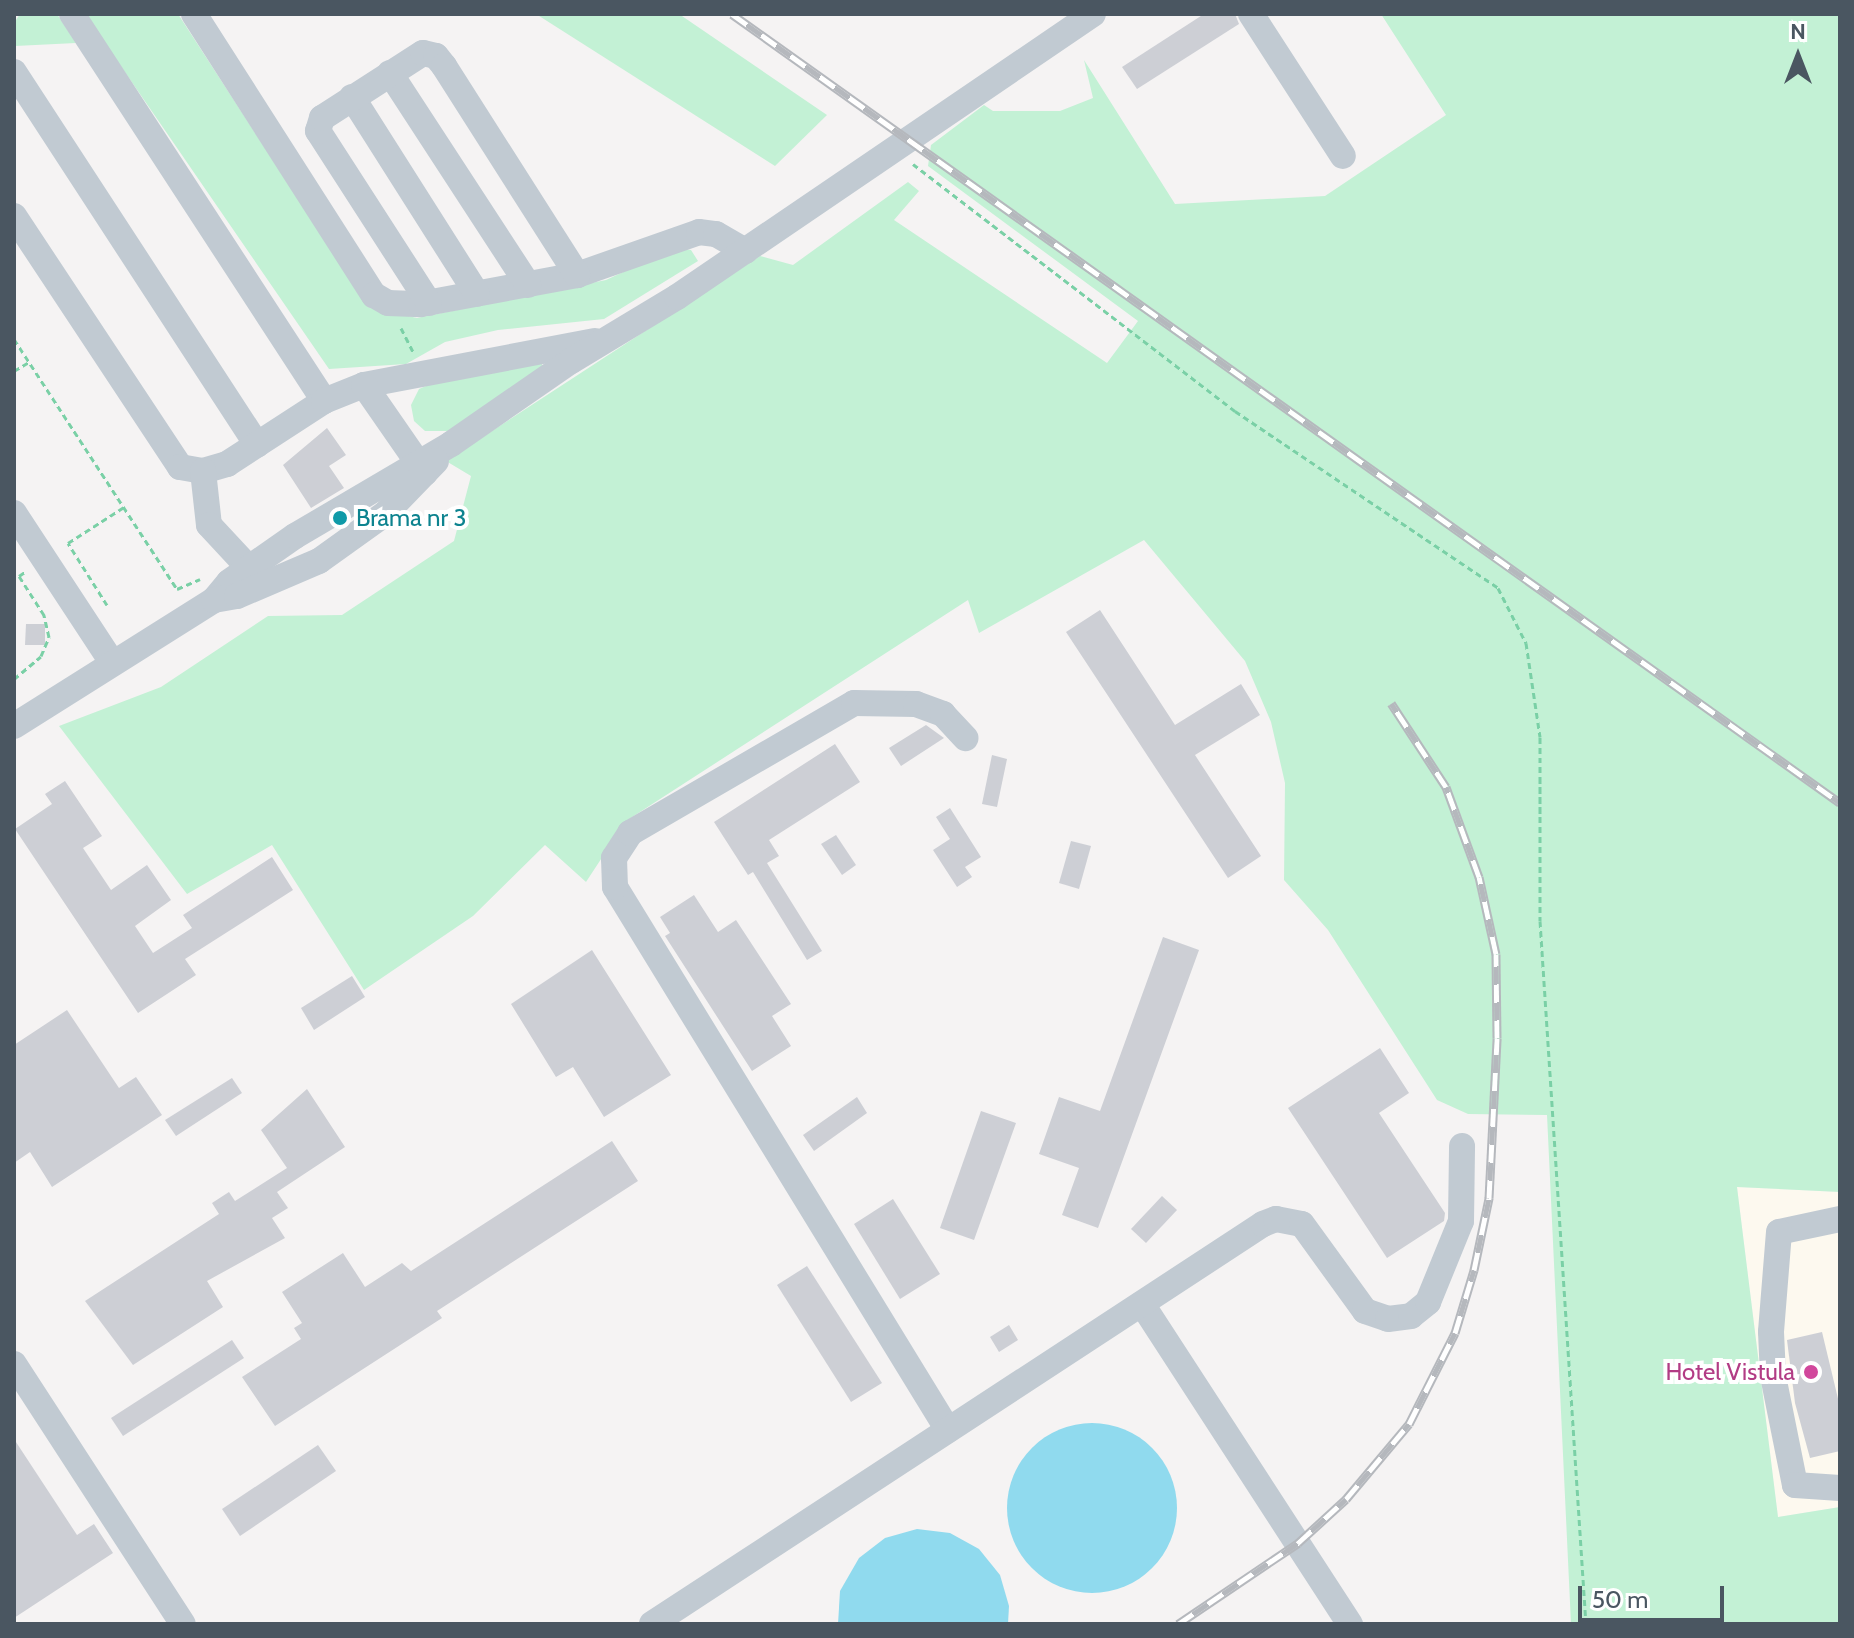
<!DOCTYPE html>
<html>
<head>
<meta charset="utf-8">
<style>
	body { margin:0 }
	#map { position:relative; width:1854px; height:1638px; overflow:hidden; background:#f5f3f3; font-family:Cabin,sans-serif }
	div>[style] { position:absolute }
	.commercial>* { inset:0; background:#fdf9ef }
	.green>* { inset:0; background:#c3f1d5 }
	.water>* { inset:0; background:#90daee }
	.round { border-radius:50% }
	.building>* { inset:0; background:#cdcfd5 }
	.path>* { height:3px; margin-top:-1.5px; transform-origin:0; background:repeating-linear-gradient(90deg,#7ad0a6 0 6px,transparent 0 10px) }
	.minor>* { height:26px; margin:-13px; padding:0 13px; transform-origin:13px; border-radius:13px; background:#c1cad2 }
	.rail>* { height:9px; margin-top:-4.5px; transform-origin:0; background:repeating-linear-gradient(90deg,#fff 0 18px,#b5b8bd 0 36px); box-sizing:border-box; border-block:2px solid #b5b8bd }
	.dots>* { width:22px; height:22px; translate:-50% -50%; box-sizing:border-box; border:4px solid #fff; border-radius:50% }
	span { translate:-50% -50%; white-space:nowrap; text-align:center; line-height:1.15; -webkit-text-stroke:8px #fff; paint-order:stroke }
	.culture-label { font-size:24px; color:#0d838f }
	.left { translate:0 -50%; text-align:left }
	.hotel-label { font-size:24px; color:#b23c85 }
	.right { translate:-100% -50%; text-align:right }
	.frame { position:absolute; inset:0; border:16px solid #4a5661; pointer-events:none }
	.north { position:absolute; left:1758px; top:16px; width:80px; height:80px; -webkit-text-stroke:6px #fff; paint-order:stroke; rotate:0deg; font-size:22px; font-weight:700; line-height:32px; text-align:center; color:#4a5661 }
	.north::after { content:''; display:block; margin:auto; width:28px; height:36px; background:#4a5661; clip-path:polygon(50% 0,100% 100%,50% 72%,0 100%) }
	.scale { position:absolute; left:1578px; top:1586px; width:146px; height:36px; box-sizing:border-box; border:4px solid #4a5661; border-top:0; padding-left:10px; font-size:24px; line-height:28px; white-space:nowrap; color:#4a5661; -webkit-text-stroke:6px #fff; paint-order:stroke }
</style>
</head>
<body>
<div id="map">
	<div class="commercial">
		<i style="clip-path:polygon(1737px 1187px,1840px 1192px,1840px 1507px,1778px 1517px)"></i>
	</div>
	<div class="green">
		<i style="clip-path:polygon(20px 14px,57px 14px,76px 43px,15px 46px,14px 23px)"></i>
		<i style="clip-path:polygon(85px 14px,178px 14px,368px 307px,417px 318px,606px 280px,675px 248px,691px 250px,698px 261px,604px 319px,498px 330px,445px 342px,406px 364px,329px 369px)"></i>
		<i style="clip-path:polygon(536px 14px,679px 14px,827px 115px,775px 166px)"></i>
		<i style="clip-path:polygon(1381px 14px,1840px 14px,1840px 1192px,1737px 1187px,1778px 1517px,1840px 1507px,1840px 1624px,1571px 1624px,1547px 1115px,1468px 1114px,1437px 1100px,1328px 930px,1284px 880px,1285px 783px,1271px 722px,1245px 661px,1144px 540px,979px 633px,968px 600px,626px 821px,586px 882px,545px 845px,473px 916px,364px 990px,272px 845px,187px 894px,59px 726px,161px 687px,268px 616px,342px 615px,454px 541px,471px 476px,446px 461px,760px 256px,793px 265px,908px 182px,919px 191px,894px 220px,1107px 363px,1138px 321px,928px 166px,931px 145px,984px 105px,993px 111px,1060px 111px,1093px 98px,1084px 60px,1175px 204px,1325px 196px,1446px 115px)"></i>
		<i style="clip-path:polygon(542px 361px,542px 367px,449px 431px,425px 431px,414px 421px,411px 405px,419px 389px,452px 375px)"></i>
	</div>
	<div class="water">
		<i class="round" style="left:1007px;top:1423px;width:170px;height:170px"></i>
		<i style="clip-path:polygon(917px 1529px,950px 1533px,979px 1549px,1000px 1575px,1009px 1606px,1008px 1624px,838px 1624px,840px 1591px,859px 1558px,885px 1538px)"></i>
	</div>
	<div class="building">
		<i style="clip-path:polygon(1204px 14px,1235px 14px,1239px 24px,1137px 89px,1122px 67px)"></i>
		<i style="clip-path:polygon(327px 428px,346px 455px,329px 466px,344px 488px,311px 508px,283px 465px)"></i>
		<i style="clip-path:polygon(1100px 610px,1175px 725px,1241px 684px,1260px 715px,1195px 755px,1261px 856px,1228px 878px,1066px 632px)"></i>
		<i style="clip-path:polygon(26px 624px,45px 624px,45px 645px,25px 645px)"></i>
		<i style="clip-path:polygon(926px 725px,944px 738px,901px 766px,889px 748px)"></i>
		<i style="clip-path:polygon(835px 744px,860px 782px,769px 840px,779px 856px,767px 863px,822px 951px,807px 960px,753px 872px,748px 875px,714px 822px)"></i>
		<i style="clip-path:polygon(992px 755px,1007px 759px,997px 807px,982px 804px)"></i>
		<i style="clip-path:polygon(65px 781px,102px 836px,83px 848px,111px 890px,147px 865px,171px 900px,135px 926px,153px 953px,192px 928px,183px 915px,272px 857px,293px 890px,185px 959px,196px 975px,138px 1013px,15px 829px,52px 804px,45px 794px)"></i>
		<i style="clip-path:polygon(950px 808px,981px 857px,965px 867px,972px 877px,957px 887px,933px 850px,950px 839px,936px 817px)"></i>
		<i style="clip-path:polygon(836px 835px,856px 865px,842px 875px,821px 844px)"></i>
		<i style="clip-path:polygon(1071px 841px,1091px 846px,1079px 889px,1059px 883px)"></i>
		<i style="clip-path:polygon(694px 895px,718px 932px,736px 920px,791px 1004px,772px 1016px,791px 1046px,752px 1071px,665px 936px,670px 933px,660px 917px)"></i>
		<i style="clip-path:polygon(1163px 937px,1199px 950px,1098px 1228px,1062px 1215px,1079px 1168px,1039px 1154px,1059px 1097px,1100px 1111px)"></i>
		<i style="clip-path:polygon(592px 950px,671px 1075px,604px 1117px,573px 1067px,556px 1077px,511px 1004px)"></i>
		<i style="clip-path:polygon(352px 976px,365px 997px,314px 1030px,301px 1008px)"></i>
		<i style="clip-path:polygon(67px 1010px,119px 1088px,136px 1077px,162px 1115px,52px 1187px,30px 1152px,14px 1163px,14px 1045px)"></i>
		<i style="clip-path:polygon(1380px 1048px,1409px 1093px,1379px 1113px,1445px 1213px,1444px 1221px,1387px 1258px,1288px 1108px)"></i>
		<i style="clip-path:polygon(232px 1078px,242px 1093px,176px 1136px,165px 1120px)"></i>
		<i style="clip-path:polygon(307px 1089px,345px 1147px,277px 1192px,288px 1208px,272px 1218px,285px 1238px,207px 1281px,223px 1307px,133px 1365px,85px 1301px,219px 1214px,212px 1203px,229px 1192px,235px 1201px,287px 1168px,261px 1130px)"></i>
		<i style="clip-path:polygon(857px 1097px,867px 1113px,814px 1151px,803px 1135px)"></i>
		<i style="clip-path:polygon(981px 1111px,1016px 1123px,974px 1240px,940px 1228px)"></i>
		<i style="clip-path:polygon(612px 1141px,638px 1181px,437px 1311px,442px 1318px,275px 1426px,242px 1377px,301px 1339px,294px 1328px,302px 1323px,282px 1292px,343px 1253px,365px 1287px,402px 1263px,411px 1271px)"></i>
		<i style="clip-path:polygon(1162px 1196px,1177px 1210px,1146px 1243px,1131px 1229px)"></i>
		<i style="clip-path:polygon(893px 1199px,940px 1274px,900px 1299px,854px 1224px)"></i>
		<i style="clip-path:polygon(807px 1266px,882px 1383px,851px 1402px,777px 1285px)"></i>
		<i style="clip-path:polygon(1009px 1325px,1018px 1340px,999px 1352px,990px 1337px)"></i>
		<i style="clip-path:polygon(1822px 1332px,1840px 1407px,1840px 1451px,1810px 1458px,1795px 1403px,1787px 1340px)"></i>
		<i style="clip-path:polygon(232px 1340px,244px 1358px,123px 1436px,111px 1418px)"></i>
		<i style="clip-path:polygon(14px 1439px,77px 1535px,94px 1524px,113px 1553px,14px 1618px)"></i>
		<i style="clip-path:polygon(318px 1445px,336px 1471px,240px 1536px,222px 1509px)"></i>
	</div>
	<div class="path">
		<i style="left:913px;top:164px;width:406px;rotate:37.5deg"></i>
		<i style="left:1235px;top:411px;width:317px;rotate:33.9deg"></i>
		<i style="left:1498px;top:588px;width:62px;rotate:63deg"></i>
		<i style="left:1526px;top:643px;width:95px;rotate:81.5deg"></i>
		<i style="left:1540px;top:737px;width:184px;rotate:90deg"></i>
		<i style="left:1540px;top:921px;width:705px;rotate:86.26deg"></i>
		<i style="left:401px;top:328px;width:28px;rotate:63deg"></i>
		<i style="left:14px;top:339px;width:298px;rotate:56.9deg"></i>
		<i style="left:177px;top:589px;width:25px;rotate:-23deg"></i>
		<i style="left:14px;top:371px;width:17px;rotate:-31deg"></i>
		<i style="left:107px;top:605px;width:73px;rotate:-122.2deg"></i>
		<i style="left:68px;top:543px;width:67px;rotate:-32.7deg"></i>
		<i style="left:14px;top:679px;width:35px;rotate:-40deg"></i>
		<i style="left:41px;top:656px;width:21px;rotate:-67deg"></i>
		<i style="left:49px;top:637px;width:23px;rotate:-103deg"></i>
		<i style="left:44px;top:615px;width:46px;rotate:-122.7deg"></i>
		<i style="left:19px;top:576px;width:7px;rotate:-34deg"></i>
	</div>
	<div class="minor">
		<i style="left:72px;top:14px;width:462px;rotate:56.9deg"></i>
		<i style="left:194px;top:14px;width:334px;rotate:57.4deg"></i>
		<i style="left:374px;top:295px;width:16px;rotate:30deg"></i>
		<i style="left:388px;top:303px;width:33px;rotate:2deg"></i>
		<i style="left:421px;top:304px;width:159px;rotate:-10.5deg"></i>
		<i style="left:577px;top:275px;width:129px;rotate:-19.4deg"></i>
		<i style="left:699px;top:232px;width:17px;rotate:7deg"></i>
		<i style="left:716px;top:234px;width:34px;rotate:30deg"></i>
		<i style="left:1251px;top:14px;width:169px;rotate:57.1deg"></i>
		<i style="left:14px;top:72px;width:445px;rotate:56.9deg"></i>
		<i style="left:390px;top:73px;width:253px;rotate:56.9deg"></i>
		<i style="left:352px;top:97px;width:233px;rotate:57.6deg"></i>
		<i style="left:14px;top:216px;width:301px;rotate:56.5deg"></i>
		<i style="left:180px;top:467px;width:23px;rotate:10deg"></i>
		<i style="left:203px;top:471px;width:25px;rotate:-16deg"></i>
		<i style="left:227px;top:464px;width:116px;rotate:-33deg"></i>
		<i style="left:324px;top:401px;width:43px;rotate:-21.8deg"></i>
		<i style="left:364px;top:385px;width:235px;rotate:-10.8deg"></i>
		<i style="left:429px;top:303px;width:205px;rotate:-122.8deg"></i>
		<i style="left:318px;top:131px;width:14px;rotate:-73deg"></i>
		<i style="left:322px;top:118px;width:120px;rotate:-32.8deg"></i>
		<i style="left:423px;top:53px;width:13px;rotate:13deg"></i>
		<i style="left:436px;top:56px;width:13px;rotate:51deg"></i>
		<i style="left:444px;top:66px;width:248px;rotate:57.5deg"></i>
		<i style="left:364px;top:385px;width:107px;rotate:55.3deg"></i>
		<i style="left:203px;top:471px;width:54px;rotate:83.7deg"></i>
		<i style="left:209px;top:525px;width:59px;rotate:47.1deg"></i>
		<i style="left:14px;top:513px;width:178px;rotate:56.7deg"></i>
		<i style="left:214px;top:600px;width:23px;rotate:-50deg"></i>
		<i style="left:229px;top:582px;width:80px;rotate:-34.9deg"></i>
		<i style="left:295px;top:536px;width:181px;rotate:-30.5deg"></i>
		<i style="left:451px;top:444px;width:146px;rotate:-34.7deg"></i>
		<i style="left:571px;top:361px;width:124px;rotate:-31.1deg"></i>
		<i style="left:677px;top:297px;width:503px;rotate:-34.23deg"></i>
		<i style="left:14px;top:726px;width:236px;rotate:-32.2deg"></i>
		<i style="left:214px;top:600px;width:23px;rotate:-10deg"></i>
		<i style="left:237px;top:596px;width:89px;rotate:-23.1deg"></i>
		<i style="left:319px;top:561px;width:82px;rotate:-35.6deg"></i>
		<i style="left:386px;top:513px;width:72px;rotate:-46.1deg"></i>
		<i style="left:1840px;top:1219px;width:62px;rotate:168deg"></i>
		<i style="left:1779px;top:1232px;width:100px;rotate:94.6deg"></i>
		<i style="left:1771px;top:1332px;width:44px;rotate:87.4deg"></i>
		<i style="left:1773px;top:1376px;width:111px;rotate:78.6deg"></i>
		<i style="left:1795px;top:1485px;width:45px;rotate:3.8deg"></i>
		<i style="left:1142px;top:1304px;width:382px;rotate:57deg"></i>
		<i style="left:14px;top:1364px;width:310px;rotate:57deg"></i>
		<i style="left:948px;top:1430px;width:637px;rotate:-121.52deg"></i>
		<i style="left:615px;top:887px;width:29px;rotate:-92deg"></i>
		<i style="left:614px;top:858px;width:30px;rotate:-57deg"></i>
		<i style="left:630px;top:833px;width:259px;rotate:-30.1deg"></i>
		<i style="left:854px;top:703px;width:62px;rotate:0.9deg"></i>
		<i style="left:916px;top:704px;width:29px;rotate:20deg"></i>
		<i style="left:943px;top:714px;width:33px;rotate:47deg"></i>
		<i style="left:652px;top:1624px;width:730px;rotate:-33.21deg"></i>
		<i style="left:1263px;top:1224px;width:14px;rotate:-21deg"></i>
		<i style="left:1276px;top:1219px;width:26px;rotate:11deg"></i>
		<i style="left:1302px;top:1224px;width:107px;rotate:54.1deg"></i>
		<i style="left:1365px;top:1311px;width:24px;rotate:19deg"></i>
		<i style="left:1388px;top:1319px;width:23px;rotate:-7deg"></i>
		<i style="left:1411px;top:1316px;width:22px;rotate:-39deg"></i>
		<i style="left:1428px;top:1302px;width:87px;rotate:-67.8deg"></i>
		<i style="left:1461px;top:1221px;width:75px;rotate:-89.2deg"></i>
	</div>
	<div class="rail">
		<i style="left:732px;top:14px;width:1360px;rotate:35.45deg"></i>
		<i style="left:1178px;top:1624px;width:145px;rotate:-34deg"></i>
		<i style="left:1298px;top:1543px;width:65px;rotate:-42.5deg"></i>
		<i style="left:1346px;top:1499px;width:98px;rotate:-50deg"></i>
		<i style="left:1409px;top:1424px;width:102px;rotate:-63.2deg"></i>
		<i style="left:1455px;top:1333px;width:66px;rotate:-73.2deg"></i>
		<i style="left:1474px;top:1270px;width:74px;rotate:-78.2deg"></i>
		<i style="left:1489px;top:1198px;width:160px;rotate:-87.1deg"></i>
		<i style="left:1497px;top:1038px;width:84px;rotate:-90.7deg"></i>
		<i style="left:1496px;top:954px;width:79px;rotate:-102.4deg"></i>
		<i style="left:1479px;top:877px;width:96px;rotate:-110.1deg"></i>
		<i style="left:1446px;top:787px;width:100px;rotate:-123.2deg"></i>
	</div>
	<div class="dots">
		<i style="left:340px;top:518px;background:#0f9aa8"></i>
		<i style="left:1811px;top:1372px;background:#d1479c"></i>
	</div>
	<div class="culture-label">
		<span class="left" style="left:356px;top:518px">Brama nr 3</span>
	</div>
	<div class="hotel-label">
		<span class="right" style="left:1795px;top:1372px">Hotel Vistula</span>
	</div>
	<div class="frame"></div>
	<div class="north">N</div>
	<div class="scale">50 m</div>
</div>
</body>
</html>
